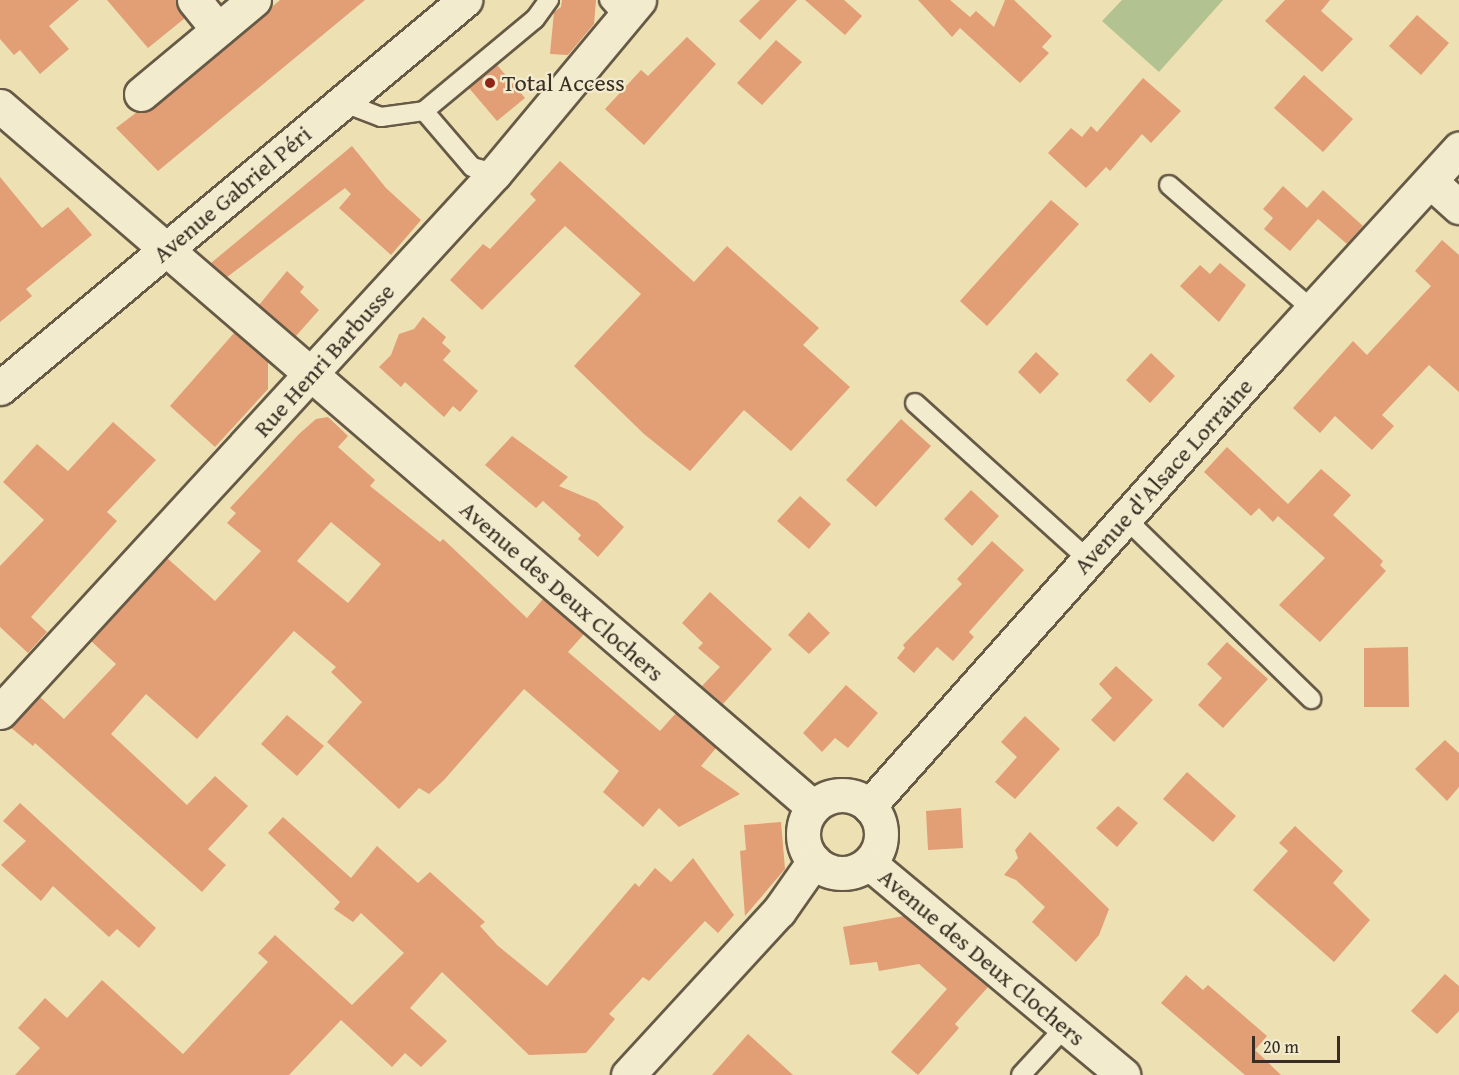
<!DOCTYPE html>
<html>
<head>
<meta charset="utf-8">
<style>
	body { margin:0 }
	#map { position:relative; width:1459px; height:1075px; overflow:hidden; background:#ede0b3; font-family:"Gentium Book Plus",serif }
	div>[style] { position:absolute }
	.green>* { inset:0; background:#b2c391 }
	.building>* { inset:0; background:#e29e75 }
	.roads { filter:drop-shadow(2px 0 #665a47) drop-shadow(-2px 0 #665a47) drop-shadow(0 2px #665a47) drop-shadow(0 -2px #665a47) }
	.service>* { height:18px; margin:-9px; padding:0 9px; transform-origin:9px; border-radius:9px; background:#f3ebce }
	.minor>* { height:33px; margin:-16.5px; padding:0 16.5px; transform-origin:16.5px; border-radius:16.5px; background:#f3ebce }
	.minor>.ring { margin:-16.5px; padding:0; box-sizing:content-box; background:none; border:33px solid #f3ebce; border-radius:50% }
	.tertiary>* { height:33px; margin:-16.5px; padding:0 16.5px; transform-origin:16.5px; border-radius:16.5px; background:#f3ebce }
	.dots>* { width:16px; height:16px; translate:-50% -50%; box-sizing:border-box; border:3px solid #f3ebce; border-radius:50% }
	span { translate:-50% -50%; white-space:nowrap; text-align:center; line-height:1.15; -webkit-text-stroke:4.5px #f3ebce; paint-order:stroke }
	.poi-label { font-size:24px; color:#392e23 }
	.left { translate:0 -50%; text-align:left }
	.street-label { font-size:24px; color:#392e23 }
	.scale { position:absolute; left:1252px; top:1036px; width:88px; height:27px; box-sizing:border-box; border:3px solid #392e23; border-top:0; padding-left:8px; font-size:18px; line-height:21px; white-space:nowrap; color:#392e23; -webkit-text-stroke:4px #f3ebce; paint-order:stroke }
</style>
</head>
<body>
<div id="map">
	<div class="green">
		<i style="clip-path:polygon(1122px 0,1223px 0,1159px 72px,1102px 21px)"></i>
	</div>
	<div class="building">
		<i style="clip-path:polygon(0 0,79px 0,49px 26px,69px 49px,40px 74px,20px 50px,14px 55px,0 39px)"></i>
		<i style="clip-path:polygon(107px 0,176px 0,185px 18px,148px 48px)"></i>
		<i style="clip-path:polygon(280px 0,365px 0,158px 171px,116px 128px,137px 112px,153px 108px)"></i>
		<i style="clip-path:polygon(562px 0,596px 0,594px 24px,568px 55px,550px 54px,554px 12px,561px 7px)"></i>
		<i style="clip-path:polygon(760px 0,797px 0,760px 40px,739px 21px)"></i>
		<i style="clip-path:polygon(805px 0,844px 0,862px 16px,845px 35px)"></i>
		<i style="clip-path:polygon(918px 0,950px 0,970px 17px,976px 11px,994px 27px,1005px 0,1014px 0,1052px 36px,1042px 47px,1049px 53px,1020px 83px,960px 28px,952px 37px)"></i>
		<i style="clip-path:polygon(1285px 0,1330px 0,1321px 11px,1353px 39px,1322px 72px,1265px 21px)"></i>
		<i style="clip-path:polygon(1417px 15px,1449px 43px,1421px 75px,1389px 46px)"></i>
		<i style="clip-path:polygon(687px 37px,716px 64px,644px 145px,605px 109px,641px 70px,648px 76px)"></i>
		<i style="clip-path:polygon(776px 40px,802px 62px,762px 105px,737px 83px)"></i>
		<i style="clip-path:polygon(497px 65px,525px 98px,497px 121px,469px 88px)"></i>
		<i style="clip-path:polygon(1304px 75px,1353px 119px,1323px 152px,1274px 108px)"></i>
		<i style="clip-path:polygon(1143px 78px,1181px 111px,1151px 143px,1142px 134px,1110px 171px,1106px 167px,1086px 188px,1048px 153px,1071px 128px,1082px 137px,1091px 126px,1097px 132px)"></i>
		<i style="clip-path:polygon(352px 146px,386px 188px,421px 220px,391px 255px,339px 208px,351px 194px,345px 188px,227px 277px,211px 263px)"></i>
		<i style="clip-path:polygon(560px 161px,694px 282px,727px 246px,819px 328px,803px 345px,850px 387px,791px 451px,744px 410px,690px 471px,644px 434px,574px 366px,641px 294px,565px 226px,482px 310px,450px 280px,483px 244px,490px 249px,536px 200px,530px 194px)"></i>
		<i style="clip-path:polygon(0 177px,42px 228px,68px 207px,92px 235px,26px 289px,32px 296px,0 322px)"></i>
		<i style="clip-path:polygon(1283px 186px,1307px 208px,1323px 190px,1363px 226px,1347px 244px,1318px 219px,1290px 251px,1264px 229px,1273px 218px,1263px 209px)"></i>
		<i style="clip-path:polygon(1051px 200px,1079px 224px,987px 326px,960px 301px)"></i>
		<i style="clip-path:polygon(1442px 240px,1459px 255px,1459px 392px,1429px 365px,1382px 415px,1394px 426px,1372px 450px,1335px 416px,1320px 433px,1293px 408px,1353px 341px,1367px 355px,1431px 286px,1415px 271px)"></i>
		<i style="clip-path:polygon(1220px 263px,1246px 285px,1219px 322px,1180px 286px,1200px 265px,1210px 274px)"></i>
		<i style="clip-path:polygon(287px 271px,304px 287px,300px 292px,319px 310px,296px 336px,259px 305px)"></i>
		<i style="clip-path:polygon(423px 317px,446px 337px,442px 343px,451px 351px,443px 360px,478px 391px,460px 412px,453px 406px,444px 417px,405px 382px,401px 387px,379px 367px,391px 355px,399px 334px,414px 329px)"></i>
		<i style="clip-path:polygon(234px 333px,268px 362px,268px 389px,215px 447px,170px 406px)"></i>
		<i style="clip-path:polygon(1036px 352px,1059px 374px,1040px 394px,1018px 372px)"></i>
		<i style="clip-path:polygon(1151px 353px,1175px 376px,1150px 403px,1126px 380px)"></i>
		<i style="clip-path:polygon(evenodd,328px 417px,348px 436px,338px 447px,375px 480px,370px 486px,440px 542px,443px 539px,527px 618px,543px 599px,584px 634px,568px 652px,660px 731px,676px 713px,716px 748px,701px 766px,740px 794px,679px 827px,659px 808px,643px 827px,603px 792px,619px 771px,524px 689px,444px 780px,429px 794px,419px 788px,399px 809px,327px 742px,362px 702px,331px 672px,336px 667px,294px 631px,197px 739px,146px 694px,111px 734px,187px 805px,215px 776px,248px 806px,208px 849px,226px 865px,202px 892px,35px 743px,33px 746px,10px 727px,40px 697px,64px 719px,116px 664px,91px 641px,167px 558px,215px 601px,261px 551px,227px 523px,236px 513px,230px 508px,299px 434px,316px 419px,328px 417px,331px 522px,381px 564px,348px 603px,297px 561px,331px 522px)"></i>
		<i style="clip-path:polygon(901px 419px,931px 446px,876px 507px,846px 480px)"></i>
		<i style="clip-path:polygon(113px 422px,156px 460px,107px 512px,117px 521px,31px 617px,47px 632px,28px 653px,0 627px,0 566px,44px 520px,3px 482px,37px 444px,68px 471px)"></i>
		<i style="clip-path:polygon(512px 436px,568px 477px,559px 486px,597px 502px,624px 527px,598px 557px,578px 539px,581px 535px,543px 501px,536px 508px,485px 465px)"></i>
		<i style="clip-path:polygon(1227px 447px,1288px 504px,1321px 469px,1351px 495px,1333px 515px,1383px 561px,1380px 565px,1386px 571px,1320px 642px,1279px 605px,1325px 558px,1278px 516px,1273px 522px,1259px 508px,1251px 516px,1204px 472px)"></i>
		<i style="clip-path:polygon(971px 490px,999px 516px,972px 546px,944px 519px)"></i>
		<i style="clip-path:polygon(800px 496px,831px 524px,809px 549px,777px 521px)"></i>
		<i style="clip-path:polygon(992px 541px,1024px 570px,969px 632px,974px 637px,953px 661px,937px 647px,914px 673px,897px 658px,905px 648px,903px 645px,962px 584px,957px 579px)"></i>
		<i style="clip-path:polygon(710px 592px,772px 649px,723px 704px,702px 686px,720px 667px,698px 648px,703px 643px,682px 623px)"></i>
		<i style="clip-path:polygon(809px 612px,830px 633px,809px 654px,788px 635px)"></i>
		<i style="clip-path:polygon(1227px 642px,1268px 679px,1223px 728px,1198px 705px,1222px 678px,1207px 664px)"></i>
		<i style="clip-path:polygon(1408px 647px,1409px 707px,1364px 707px,1364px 648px)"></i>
		<i style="clip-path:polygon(1116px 666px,1153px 700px,1114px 742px,1091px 720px,1112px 698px,1099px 684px)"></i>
		<i style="clip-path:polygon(846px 685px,878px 713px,848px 748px,835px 738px,822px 752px,803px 733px)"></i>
		<i style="clip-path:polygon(287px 715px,324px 746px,297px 776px,261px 744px)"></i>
		<i style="clip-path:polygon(1025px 716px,1060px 749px,1015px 799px,995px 782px,1017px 757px,1001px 742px)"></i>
		<i style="clip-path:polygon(1445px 740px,1459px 753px,1459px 787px,1447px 801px,1415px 769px)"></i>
		<i style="clip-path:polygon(1187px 772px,1236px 816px,1213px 842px,1163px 799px)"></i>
		<i style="clip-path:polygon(20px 803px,156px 928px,139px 948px,117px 929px,109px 937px,53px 886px,41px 901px,1px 865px,26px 841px,3px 821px)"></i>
		<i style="clip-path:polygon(1118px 806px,1138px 823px,1117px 847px,1096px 828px)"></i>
		<i style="clip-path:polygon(961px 808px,963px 848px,928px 850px,926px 811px)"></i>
		<i style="clip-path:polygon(283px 817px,351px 878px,377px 846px,418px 883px,430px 872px,485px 922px,480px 926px,497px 945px,547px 986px,635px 883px,639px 887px,655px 868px,671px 882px,693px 858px,734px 915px,718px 933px,705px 921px,649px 981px,643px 977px,609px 1014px,615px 1019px,586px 1053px,529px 1055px,442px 972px,410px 1008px,447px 1041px,421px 1067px,405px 1053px,392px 1067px,341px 1020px,289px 1075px,15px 1075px,40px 1048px,18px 1028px,45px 998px,67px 1018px,102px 980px,183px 1054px,268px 962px,258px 953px,275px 935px,352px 1005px,404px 953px,361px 913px,353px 922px,334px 909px,340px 902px,268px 833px)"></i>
		<i style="clip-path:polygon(781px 822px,785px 869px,745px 916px,740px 851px,746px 850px,744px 825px)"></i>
		<i style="clip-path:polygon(1295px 826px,1343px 871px,1333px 883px,1370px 920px,1334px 962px,1253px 890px,1288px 851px,1279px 843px)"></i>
		<i style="clip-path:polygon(1030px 832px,1109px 909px,1099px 935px,1076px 962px,1032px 922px,1045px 907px,1016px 880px,1004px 875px,1018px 858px,1015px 850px)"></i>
		<i style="clip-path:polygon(904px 916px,988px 987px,955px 1024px,959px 1028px,918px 1075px,891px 1052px,947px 989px,919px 964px,879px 971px,877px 962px,850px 965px,843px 927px)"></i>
		<i style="clip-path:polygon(1445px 974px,1459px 986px,1459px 1011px,1437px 1034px,1411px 1011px)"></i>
		<i style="clip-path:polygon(1186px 975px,1203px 990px,1208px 985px,1267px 1036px,1255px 1050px,1281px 1075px,1245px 1075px,1161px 1003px)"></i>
		<i style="clip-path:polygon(748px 1034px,793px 1075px,712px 1075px)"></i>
	</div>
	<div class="roads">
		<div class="service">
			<i style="left:609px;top:0;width:25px;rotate:48deg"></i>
			<i style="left:342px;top:102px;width:42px;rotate:21deg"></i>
			<i style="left:381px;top:117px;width:43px;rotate:-7.9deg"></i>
			<i style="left:424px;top:111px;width:144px;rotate:-39.7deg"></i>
			<i style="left:535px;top:19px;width:24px;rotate:-54deg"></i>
			<i style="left:424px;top:111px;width:74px;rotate:49.4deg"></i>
			<i style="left:472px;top:167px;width:24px;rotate:15deg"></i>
			<i style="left:1169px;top:185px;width:191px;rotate:41deg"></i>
			<i style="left:915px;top:403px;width:234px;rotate:42.1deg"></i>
			<i style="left:1125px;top:518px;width:260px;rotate:44.2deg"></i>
			<i style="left:1021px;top:1075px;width:67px;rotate:-47.4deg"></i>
		</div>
		<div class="minor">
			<i style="left:194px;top:0;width:38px;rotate:51deg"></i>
			<i style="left:141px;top:94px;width:147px;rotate:-39.8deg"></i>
			<i style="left:0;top:106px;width:1073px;rotate:40.77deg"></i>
			<i style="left:1430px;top:181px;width:39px;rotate:42deg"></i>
			<i style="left:0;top:712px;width:732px;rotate:-47.44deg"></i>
			<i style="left:495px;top:173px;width:225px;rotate:-50.2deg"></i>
			<i class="ring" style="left:803px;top:795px;width:45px;height:45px"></i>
			<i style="left:869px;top:806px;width:599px;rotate:-48.32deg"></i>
			<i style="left:1267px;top:359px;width:285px;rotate:-47.6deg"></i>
			<i style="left:869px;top:863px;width:331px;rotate:39.8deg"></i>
			<i style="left:628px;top:1075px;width:223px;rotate:-47.4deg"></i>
			<i style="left:779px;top:911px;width:61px;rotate:-55deg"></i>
		</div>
		<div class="tertiary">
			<i style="left:0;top:388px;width:606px;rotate:-39.84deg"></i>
		</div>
	</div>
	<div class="dots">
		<i style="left:490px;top:83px;background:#8f2418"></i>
	</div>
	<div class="poi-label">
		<span class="left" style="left:502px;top:83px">Total Access</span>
	</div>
	<div class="street-label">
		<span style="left:232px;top:194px;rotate:-40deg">Avenue Gabriel Péri</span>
		<span style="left:324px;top:360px;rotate:-48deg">Rue Henri Barbusse</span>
		<span style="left:1163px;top:476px;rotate:-48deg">Avenue d'Alsace Lorraine</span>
		<span style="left:562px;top:591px;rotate:41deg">Avenue des Deux Clochers</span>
		<span style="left:982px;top:957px;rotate:40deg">Avenue des Deux Clochers</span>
	</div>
	<div class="scale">20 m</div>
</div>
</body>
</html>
